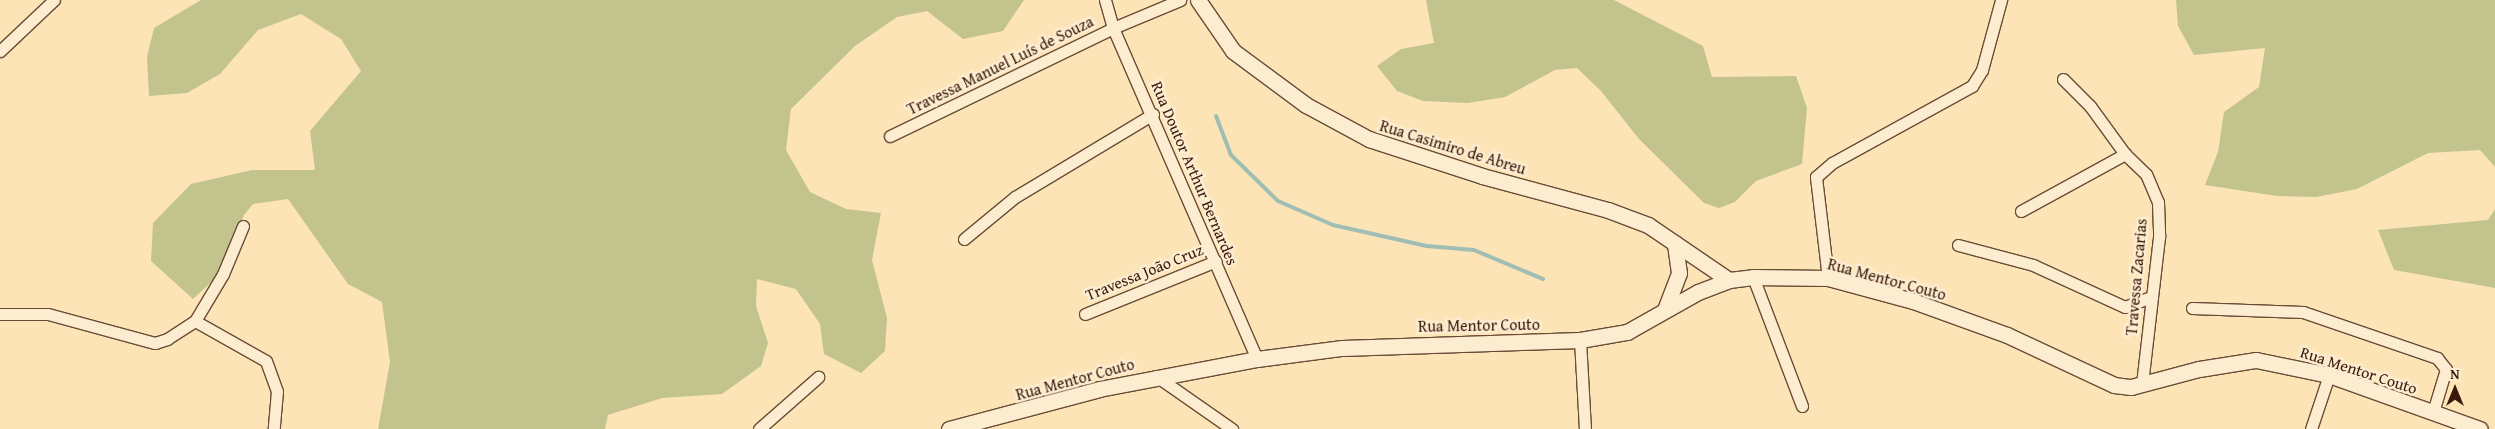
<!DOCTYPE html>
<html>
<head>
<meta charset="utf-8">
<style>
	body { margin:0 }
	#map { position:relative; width:2495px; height:429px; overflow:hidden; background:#fce4b7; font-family:"Gentium Book Plus",serif }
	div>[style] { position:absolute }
	.green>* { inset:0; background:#c2c38d }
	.stream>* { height:4px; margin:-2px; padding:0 2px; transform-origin:2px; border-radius:2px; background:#a0beb3 }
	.roads { filter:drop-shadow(1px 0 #6a4c36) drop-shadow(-1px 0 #6a4c36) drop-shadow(0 1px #6a4c36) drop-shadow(0 -1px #6a4c36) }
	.street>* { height:11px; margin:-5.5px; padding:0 5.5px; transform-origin:5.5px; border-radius:5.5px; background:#fdedd0 }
	.secondary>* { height:15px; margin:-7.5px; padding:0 7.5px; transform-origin:7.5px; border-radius:7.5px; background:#fdedd0 }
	span { translate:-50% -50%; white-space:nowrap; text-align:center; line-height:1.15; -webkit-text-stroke:5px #fdedd0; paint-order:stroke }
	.street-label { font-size:16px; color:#3a190b }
	.north { position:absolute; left:2430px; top:364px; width:50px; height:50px; -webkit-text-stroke:4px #fdedd0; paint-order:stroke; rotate:0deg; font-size:14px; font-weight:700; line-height:20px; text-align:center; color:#3a190b }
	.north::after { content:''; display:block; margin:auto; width:18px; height:22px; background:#3a190b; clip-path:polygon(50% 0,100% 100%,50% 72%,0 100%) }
</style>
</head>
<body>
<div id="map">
	<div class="green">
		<i style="clip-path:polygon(201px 0,1024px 0,1003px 31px,963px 39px,927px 11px,897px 17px,855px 46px,791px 109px,786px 150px,810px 192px,846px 209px,881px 213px,872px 260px,887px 318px,885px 351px,861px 373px,824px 354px,820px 324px,796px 289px,757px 279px,756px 306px,768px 343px,761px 366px,722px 394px,662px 398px,608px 415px,605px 429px,378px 429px,390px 362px,382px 302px,348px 284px,288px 199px,253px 204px,244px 215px,220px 274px,193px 299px,151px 261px,153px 223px,191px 184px,252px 170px,315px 170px,310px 131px,361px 71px,341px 39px,301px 14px,258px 30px,220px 74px,187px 93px,149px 96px,147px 57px,154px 28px)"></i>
		<i style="clip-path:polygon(1426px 0,1614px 0,1703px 46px,1712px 77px,1796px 76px,1807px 108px,1802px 164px,1756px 181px,1735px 202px,1719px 208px,1704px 203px,1639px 139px,1601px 91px,1577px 68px,1555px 70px,1505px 97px,1468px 103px,1423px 101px,1397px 91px,1377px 66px,1401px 49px,1434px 43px)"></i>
		<i style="clip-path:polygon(2176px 0,2495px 0,2495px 167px,2480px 150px,2428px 153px,2357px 189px,2316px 197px,2277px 196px,2205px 185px,2218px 152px,2224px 112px,2259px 87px,2265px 48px,2194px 55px,2178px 26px)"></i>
		<i style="clip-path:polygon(2495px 209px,2495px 288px,2394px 270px,2378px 230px,2488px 220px)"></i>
	</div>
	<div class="stream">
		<i style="left:1216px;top:116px;width:42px;rotate:69deg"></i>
		<i style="left:1231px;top:155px;width:66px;rotate:44.4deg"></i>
		<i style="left:1278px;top:201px;width:60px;rotate:23.6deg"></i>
		<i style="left:1333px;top:225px;width:96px;rotate:12.6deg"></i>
		<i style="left:1427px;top:246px;width:47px;rotate:4.9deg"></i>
		<i style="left:1474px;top:250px;width:75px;rotate:22.8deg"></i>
	</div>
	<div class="roads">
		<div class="street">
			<i style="left:1105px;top:0;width:29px;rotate:74deg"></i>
			<i style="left:1113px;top:28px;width:361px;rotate:66.5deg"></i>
			<i style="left:0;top:51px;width:74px;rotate:-43.4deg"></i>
			<i style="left:2063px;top:79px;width:38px;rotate:45deg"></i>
			<i style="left:2090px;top:106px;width:59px;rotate:53.9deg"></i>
			<i style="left:2125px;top:154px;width:29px;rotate:44deg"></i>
			<i style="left:2146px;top:174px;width:30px;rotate:67deg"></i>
			<i style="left:2158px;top:202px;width:35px;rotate:88deg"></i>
			<i style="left:2159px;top:237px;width:149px;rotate:96.6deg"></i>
			<i style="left:890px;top:136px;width:248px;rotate:-25.8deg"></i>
			<i style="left:1113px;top:28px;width:73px;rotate:-22.7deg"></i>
			<i style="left:2021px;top:211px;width:119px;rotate:-28.7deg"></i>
			<i style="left:964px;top:239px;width:66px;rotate:-39.5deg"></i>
			<i style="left:1015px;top:197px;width:161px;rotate:-31deg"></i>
			<i style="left:1958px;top:245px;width:78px;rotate:14.9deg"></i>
			<i style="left:2033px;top:265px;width:101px;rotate:24.5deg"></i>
			<i style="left:2125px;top:307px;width:28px;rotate:-21deg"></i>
			<i style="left:1753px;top:277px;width:138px;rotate:69.2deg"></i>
			<i style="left:1828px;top:278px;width:102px;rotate:-96.8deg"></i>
			<i style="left:1816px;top:177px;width:21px;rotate:-41deg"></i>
			<i style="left:1832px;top:163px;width:160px;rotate:-28.8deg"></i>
			<i style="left:1972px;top:86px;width:19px;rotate:-58deg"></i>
			<i style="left:1982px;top:70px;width:73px;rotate:-74.8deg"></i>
			<i style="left:2192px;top:308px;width:111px;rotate:2.1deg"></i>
			<i style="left:2303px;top:312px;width:142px;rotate:18.9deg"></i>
			<i style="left:2437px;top:358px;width:14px;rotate:51deg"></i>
			<i style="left:2446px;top:369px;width:45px;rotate:106.8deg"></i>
			<i style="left:0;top:314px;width:48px"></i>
			<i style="left:48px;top:314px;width:111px;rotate:15.2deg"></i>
			<i style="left:155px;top:343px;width:13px;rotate:-18deg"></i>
			<i style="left:167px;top:339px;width:33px;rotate:-33deg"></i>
			<i style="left:195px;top:321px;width:55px;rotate:-59.2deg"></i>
			<i style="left:223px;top:274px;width:52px;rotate:-67.4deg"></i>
			<i style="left:1085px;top:314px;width:141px;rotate:-22deg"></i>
			<i style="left:195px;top:321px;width:81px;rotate:29.4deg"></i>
			<i style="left:266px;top:361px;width:32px;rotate:70deg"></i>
			<i style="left:277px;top:391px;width:38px;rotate:95deg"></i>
			<i style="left:1580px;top:340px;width:89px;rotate:86.8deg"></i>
			<i style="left:1156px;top:376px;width:93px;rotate:34.9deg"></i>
			<i style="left:759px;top:429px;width:79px;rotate:-41.4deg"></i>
			<i style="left:2311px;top:429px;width:57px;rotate:-71.6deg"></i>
		</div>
		<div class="secondary">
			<i style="left:1198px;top:0;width:62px;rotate:55.5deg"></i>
			<i style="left:1233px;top:51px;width:91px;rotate:36.5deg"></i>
			<i style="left:1306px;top:105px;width:72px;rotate:28.4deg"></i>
			<i style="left:1369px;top:139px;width:119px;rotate:18.1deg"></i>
			<i style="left:1482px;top:176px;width:131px;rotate:15.1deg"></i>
			<i style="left:1608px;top:210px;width:43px;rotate:20.6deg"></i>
			<i style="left:1648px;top:225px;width:98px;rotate:34.2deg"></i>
			<i style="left:1666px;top:307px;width:36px;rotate:-69deg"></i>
			<i style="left:1679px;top:273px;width:30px;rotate:-98deg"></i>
			<i style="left:949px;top:429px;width:155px;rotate:-14.9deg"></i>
			<i style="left:1099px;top:389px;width:161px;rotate:-10.8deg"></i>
			<i style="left:1257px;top:359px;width:86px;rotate:-7.4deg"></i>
			<i style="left:1342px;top:348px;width:238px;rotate:-1.9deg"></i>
			<i style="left:1580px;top:340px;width:48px;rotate:-9.7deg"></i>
			<i style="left:1627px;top:332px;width:81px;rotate:-29.4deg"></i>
			<i style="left:1698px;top:292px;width:33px;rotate:-21deg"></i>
			<i style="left:1729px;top:280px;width:24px;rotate:-7deg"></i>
			<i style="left:1753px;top:277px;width:75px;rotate:0.8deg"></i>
			<i style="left:1828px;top:278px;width:88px;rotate:15.1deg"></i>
			<i style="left:1913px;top:301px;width:100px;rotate:19.9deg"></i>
			<i style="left:2007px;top:335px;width:118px;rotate:25deg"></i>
			<i style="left:2114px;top:385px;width:17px;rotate:7deg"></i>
			<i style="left:2131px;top:387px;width:70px;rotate:-14.8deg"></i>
			<i style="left:2199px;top:369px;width:58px;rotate:-9deg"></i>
			<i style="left:2256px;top:360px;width:75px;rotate:11.6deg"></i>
			<i style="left:2329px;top:375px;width:160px;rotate:19.7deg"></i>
		</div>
	</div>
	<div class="street-label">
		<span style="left:1000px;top:65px;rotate:-26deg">Travessa Manuel Luís de Souza</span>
		<span style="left:1453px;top:147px;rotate:17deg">Rua Casimiro de Abreu</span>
		<span style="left:1195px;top:173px;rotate:67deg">Rua Doutor Arthur Bernardes</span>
		<span style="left:1144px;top:272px;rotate:-22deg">Travessa João Cruz</span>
		<span style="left:2136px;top:277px;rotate:-85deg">Travessa Zacarias</span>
		<span style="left:1887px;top:279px;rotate:15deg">Rua Mentor Couto</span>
		<span style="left:1479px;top:325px;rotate:-1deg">Rua Mentor Couto</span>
		<span style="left:2359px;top:370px;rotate:18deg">Rua Mentor Couto</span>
		<span style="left:1075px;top:379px;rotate:-15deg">Rua Mentor Couto</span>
	</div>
	<div class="north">N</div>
</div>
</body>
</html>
